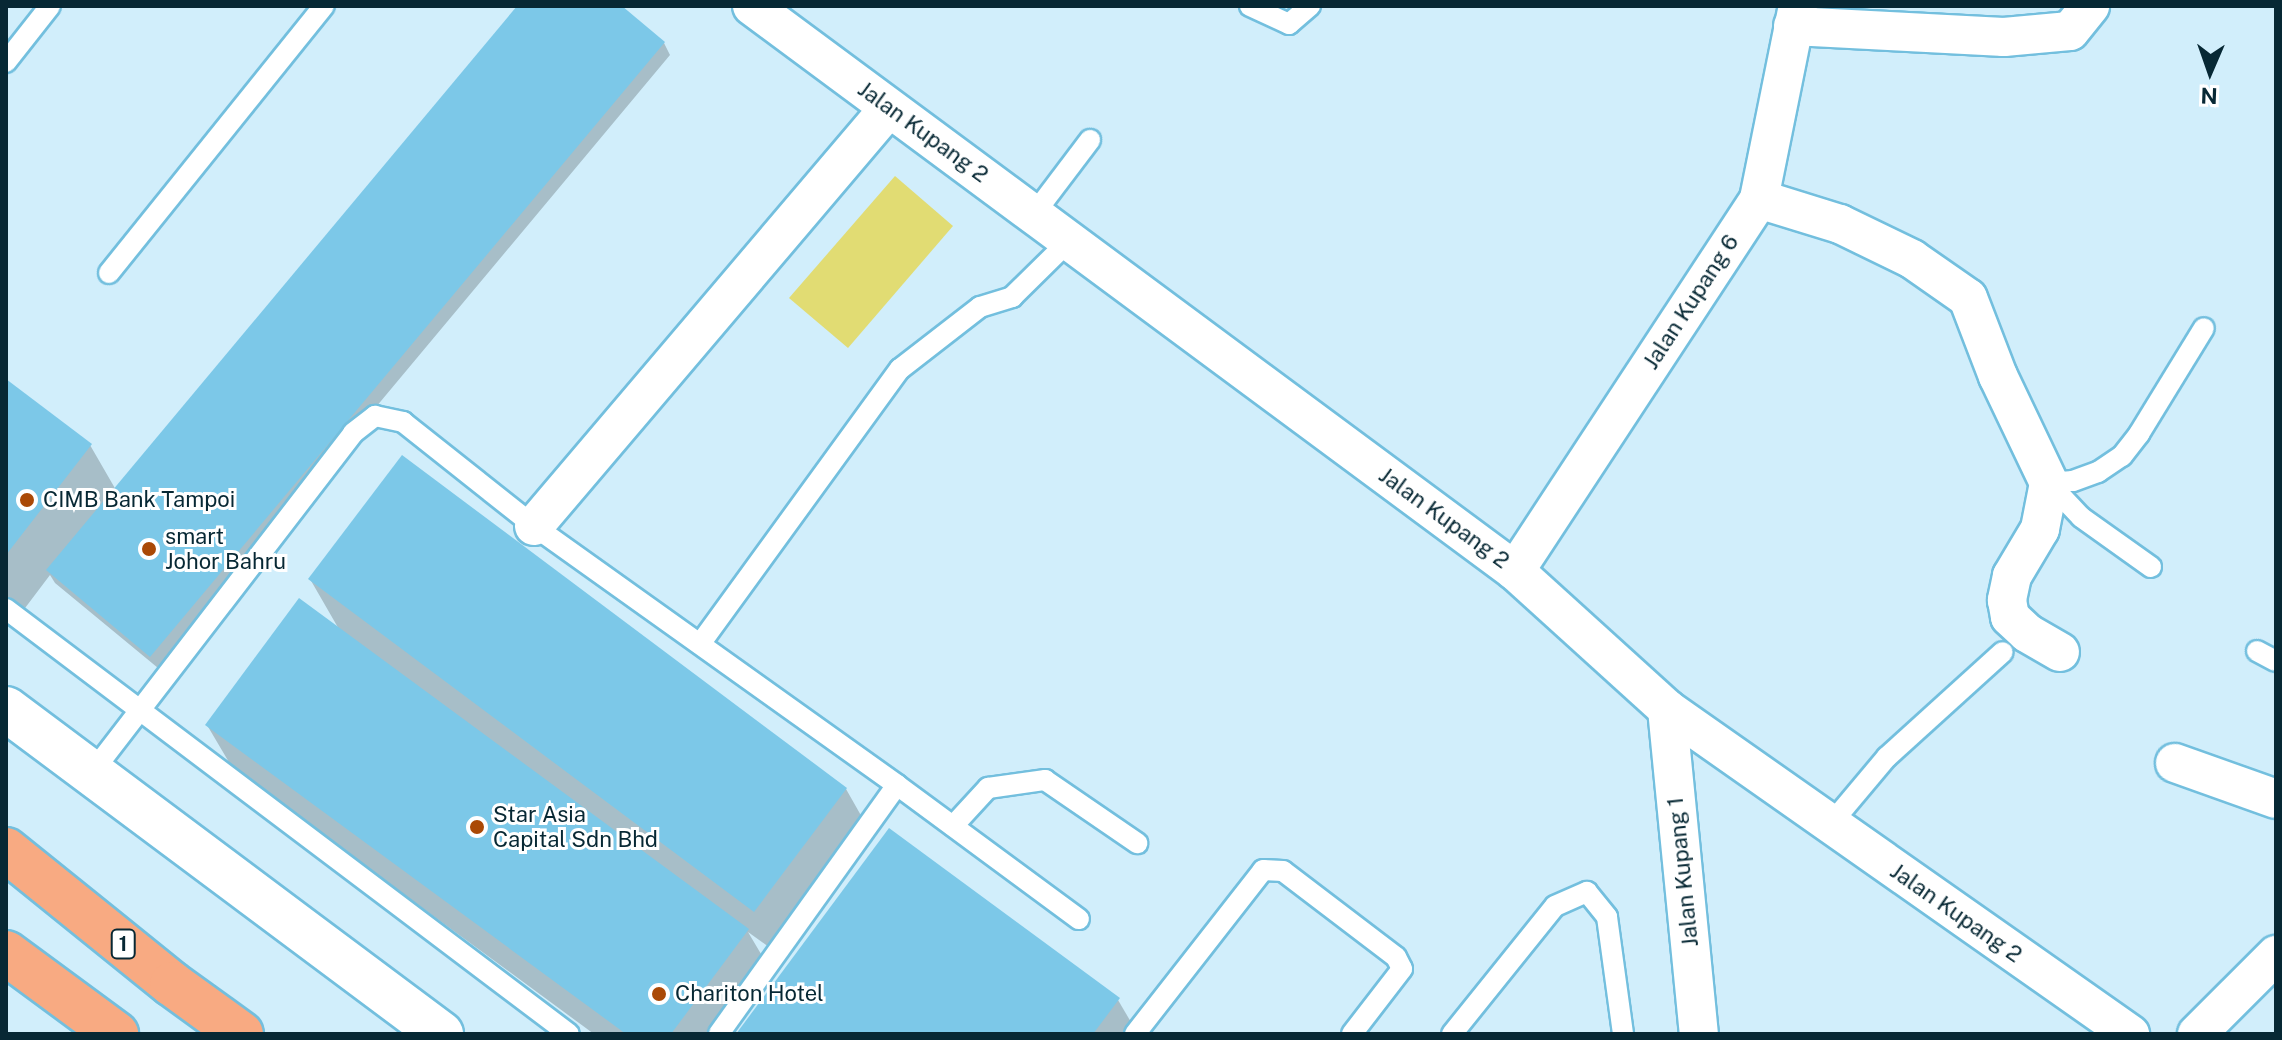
<!DOCTYPE html>
<html>
<head>
<meta charset="utf-8">
<style>
	body { margin:0 }
	#map { position:relative; width:2282px; height:1040px; overflow:hidden; background:#d1eefb; font-family:"Public Sans",sans-serif }
	div>[style] { position:absolute }
	.green>* { inset:0; background:#e1dc73 }
	.shadow>* { inset:0; background:#0003 }
	.building>* { inset:0; background:#7cc8e8 }
	.roads { filter:drop-shadow(2px 0 #73bfde) drop-shadow(-2px 0 #73bfde) drop-shadow(0 2px #73bfde) drop-shadow(0 -2px #73bfde) }
	.service>* { height:20px; margin:-10px; padding:0 10px; transform-origin:10px; border-radius:10px; background:#fff }
	.minor>* { height:38px; margin:-19px; padding:0 19px; transform-origin:19px; border-radius:19px; background:#fff }
	.tertiary>* { height:44px; margin:-22px; padding:0 22px; transform-origin:22px; border-radius:22px; background:#fff }
	.trunk>* { height:44px; margin:-22px; padding:0 22px; transform-origin:22px; border-radius:22px; background:#f8aa82 }
	.dots>* { width:22px; height:22px; translate:-50% -50%; box-sizing:border-box; border:4px solid #fff; border-radius:50% }
	span { translate:-50% -50%; white-space:nowrap; text-align:center; line-height:1.15; -webkit-text-stroke:6px #fff; paint-order:stroke }
	.shield-label span { padding:2px 6px; background:#fff; border:2px solid; border-radius:6px; -webkit-text-stroke-width:0 }
	.shield-label { font-size:20px; color:#072834; font-weight:700 }
	.street-label { font-size:22px; color:#072834 }
	.poi-label { font-size:22px; color:#072834 }
	.left { translate:0 -50%; text-align:left }
	.frame { position:absolute; inset:0; border:8px solid #072834; pointer-events:none }
	.north { position:absolute; left:2170px; top:32px; width:80px; height:80px; -webkit-text-stroke:6px #fff; paint-order:stroke; rotate:182deg; font-size:22px; font-weight:700; line-height:32px; text-align:center; color:#072834 }
	.north::after { content:''; display:block; margin:auto; width:28px; height:36px; background:#072834; clip-path:polygon(50% 0,100% 100%,50% 72%,0 100%) }
</style>
</head>
<body>
<div id="map">
	<div class="green">
		<i style="clip-path:polygon(895px 176px,953px 226px,848px 348px,789px 298px)"></i>
	</div>
	<div class="shadow">
		<i style="clip-path:polygon(519px 6px,619px 6px,664px 43px,670px 55px,158px 668px,55px 583px,50px 575px,16px 620px,6px 613px,6px 382px,90px 445px,116px 490px)"></i>
		<i style="clip-path:polygon(310px 579px,846px 789px,871px 833px,780px 955px,748px 932px,773px 974px,729px 1034px,594px 1034px,233px 769px,207px 725px,340px 631px)"></i>
		<i style="clip-path:polygon(1118px 1000px,1138px 1034px,738px 1034px)"></i>
	</div>
	<div class="building">
		<i style="clip-path:polygon(517px 6px,622px 6px,665px 42px,150px 657px,46px 570px)"></i>
		<i style="clip-path:polygon(6px 379px,92px 444px,6px 555px)"></i>
		<i style="clip-path:polygon(402px 455px,847px 788px,754px 912px,308px 579px)"></i>
		<i style="clip-path:polygon(299px 598px,749px 929px,671px 1034px,626px 1034px,205px 725px)"></i>
		<i style="clip-path:polygon(889px 828px,1120px 998px,1093px 1034px,736px 1034px)"></i>
	</div>
	<div class="roads">
		<div class="service">
			<i style="left:1250px;top:6px;width:43px;rotate:24.8deg"></i>
			<i style="left:1289px;top:24px;width:28px;rotate:-41deg"></i>
			<i style="left:6px;top:62px;width:71px;rotate:-51.8deg"></i>
			<i style="left:1034px;top:214px;width:93px;rotate:-52.9deg"></i>
			<i style="left:109px;top:273px;width:343px;rotate:-51.2deg"></i>
			<i style="left:2151px;top:567px;width:86px;rotate:-144.5deg"></i>
			<i style="left:2081px;top:517px;width:47px;rotate:-133.3deg"></i>
			<i style="left:2049px;top:483px;width:24px;rotate:-5deg"></i>
			<i style="left:2073px;top:481px;width:27px;rotate:-20deg"></i>
			<i style="left:2098px;top:472px;width:29px;rotate:-34deg"></i>
			<i style="left:2122px;top:456px;width:28px;rotate:-52deg"></i>
			<i style="left:2139px;top:434px;width:124px;rotate:-58.5deg"></i>
			<i style="left:6px;top:609px;width:705px;rotate:37.05deg"></i>
			<i style="left:700px;top:644px;width:340px;rotate:-54deg"></i>
			<i style="left:900px;top:369px;width:101px;rotate:-37.8deg"></i>
			<i style="left:980px;top:307px;width:34px;rotate:-17deg"></i>
			<i style="left:1012px;top:297px;width:80px;rotate:-44.5deg"></i>
			<i style="left:2257px;top:651px;width:21px;rotate:28deg"></i>
			<i style="left:90px;top:775px;width:431px;rotate:-52.4deg"></i>
			<i style="left:353px;top:433px;width:28px;rotate:-38deg"></i>
			<i style="left:375px;top:416px;width:29px;rotate:12deg"></i>
			<i style="left:403px;top:422px;width:167px;rotate:38.4deg"></i>
			<i style="left:534px;top:526px;width:446px;rotate:35.5deg"></i>
			<i style="left:897px;top:785px;width:306px;rotate:125.6deg"></i>
			<i style="left:897px;top:785px;width:226px;rotate:36.4deg"></i>
			<i style="left:953px;top:826px;width:52px;rotate:-47.4deg"></i>
			<i style="left:988px;top:788px;width:58px;rotate:-8deg"></i>
			<i style="left:1045px;top:780px;width:112px;rotate:34.4deg"></i>
			<i style="left:1829px;top:826px;width:90px;rotate:-50deg"></i>
			<i style="left:1887px;top:757px;width:156px;rotate:-42.2deg"></i>
			<i style="left:1135px;top:1034px;width:208px;rotate:-52deg"></i>
			<i style="left:1263px;top:870px;width:20px;rotate:3deg"></i>
			<i style="left:1283px;top:871px;width:142px;rotate:37.3deg"></i>
			<i style="left:1396px;top:957px;width:13px;rotate:63deg"></i>
			<i style="left:1402px;top:969px;width:82px;rotate:127.6deg"></i>
			<i style="left:1452px;top:1034px;width:164px;rotate:-51.2deg"></i>
			<i style="left:1555px;top:906px;width:35px;rotate:-24deg"></i>
			<i style="left:1587px;top:892px;width:32px;rotate:51deg"></i>
			<i style="left:1607px;top:917px;width:118px;rotate:82.2deg"></i>
		</div>
		<div class="minor">
			<i style="left:752px;top:6px;width:949px;rotate:36.52deg"></i>
			<i style="left:1515px;top:571px;width:205px;rotate:42.2deg"></i>
			<i style="left:1667px;top:709px;width:566px;rotate:35.07deg"></i>
			<i style="left:1793px;top:26px;width:211px;rotate:3deg"></i>
			<i style="left:2004px;top:37px;width:66px;rotate:-5.2deg"></i>
			<i style="left:2070px;top:31px;width:32px;rotate:-51deg"></i>
			<i style="left:1759px;top:199px;width:85px;rotate:17.2deg"></i>
			<i style="left:1840px;top:224px;width:80px;rotate:25.9deg"></i>
			<i style="left:1912px;top:259px;width:68px;rotate:34.9deg"></i>
			<i style="left:1968px;top:298px;width:84px;rotate:69deg"></i>
			<i style="left:1998px;top:376px;width:119px;rotate:64.5deg"></i>
			<i style="left:2049px;top:483px;width:47px;rotate:101.1deg"></i>
			<i style="left:2040px;top:529px;width:55px;rotate:120.8deg"></i>
			<i style="left:2012px;top:576px;width:25px;rotate:102deg"></i>
			<i style="left:2007px;top:600px;width:17px;rotate:80deg"></i>
			<i style="left:2010px;top:617px;width:23px;rotate:43deg"></i>
			<i style="left:2027px;top:633px;width:38px;rotate:30deg"></i>
			<i style="left:534px;top:526px;width:548px;rotate:-49.66deg"></i>
			<i style="left:1515px;top:571px;width:445px;rotate:-56.7deg"></i>
			<i style="left:1759px;top:199px;width:197px;rotate:-78.6deg"></i>
			<i style="left:1667px;top:709px;width:327px;rotate:84.4deg"></i>
			<i style="left:2175px;top:763px;width:107px;rotate:19.6deg"></i>
			<i style="left:2197px;top:1034px;width:112px;rotate:-45deg"></i>
		</div>
		<div class="tertiary">
			<i style="left:6px;top:709px;width:543px;rotate:36.76deg"></i>
		</div>
		<div class="trunk">
			<i style="left:6px;top:850px;width:213px;rotate:38.9deg"></i>
			<i style="left:172px;top:984px;width:85px;rotate:35.9deg"></i>
			<i style="left:6px;top:953px;width:137px;rotate:36.4deg"></i>
		</div>
	</div>
	<div class="dots">
		<i style="left:27px;top:500px;background:#aa4906"></i>
		<i style="left:149px;top:549px;background:#aa4906"></i>
		<i style="left:477px;top:827px;background:#aa4906"></i>
		<i style="left:659px;top:994px;background:#aa4906"></i>
	</div>
	<div class="shield-label">
		<span style="left:123px;top:944px">1</span>
	</div>
	<div class="street-label">
		<span style="left:923px;top:132px;rotate:36deg">Jalan Kupang 2</span>
		<span style="left:1691px;top:302px;rotate:-57deg">Jalan Kupang 6</span>
		<span style="left:1444px;top:518px;rotate:36deg">Jalan Kupang 2</span>
		<span style="left:1683px;top:872px;rotate:-96deg">Jalan Kupang 1</span>
		<span style="left:1956px;top:913px;rotate:35deg">Jalan Kupang 2</span>
	</div>
	<div class="poi-label">
		<span class="left" style="left:43px;top:500px">CIMB Bank Tampoi</span>
		<span class="left" style="left:165px;top:549px">smart<br>Johor Bahru</span>
		<span class="left" style="left:493px;top:827px">Star Asia<br>Capital Sdn Bhd</span>
		<span class="left" style="left:675px;top:994px">Chariton Hotel</span>
	</div>
	<div class="frame"></div>
	<div class="north">N</div>
</div>
</body>
</html>
